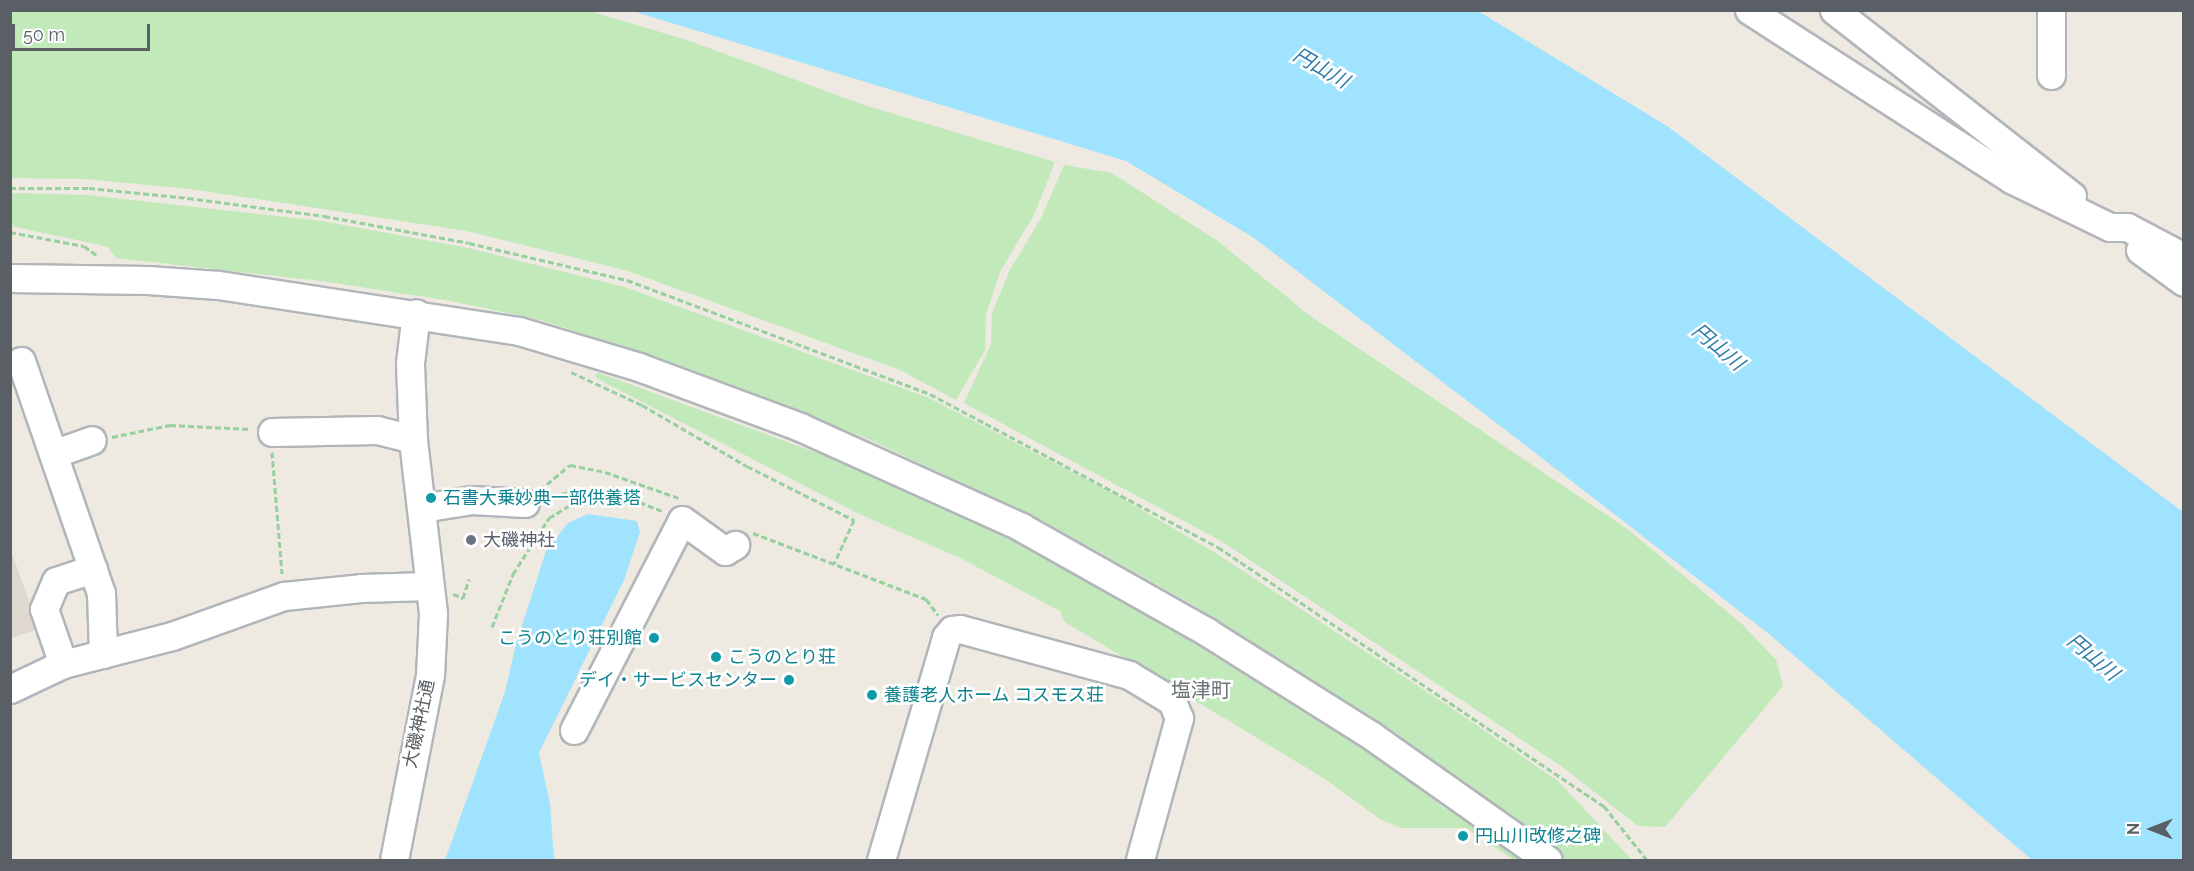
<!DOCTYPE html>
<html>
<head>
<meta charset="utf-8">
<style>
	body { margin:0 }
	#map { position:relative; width:2194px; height:871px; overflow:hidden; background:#eee9e1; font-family:Raleway,"Noto Sans JP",sans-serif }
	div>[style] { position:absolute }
	.education>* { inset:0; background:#ded8d0 }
	.green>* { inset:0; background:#c1e9ba }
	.water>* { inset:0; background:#a0e3ff }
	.path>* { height:3px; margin-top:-1.5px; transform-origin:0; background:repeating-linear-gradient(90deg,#95d09e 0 6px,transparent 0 9px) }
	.roads { filter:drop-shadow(2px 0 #b2b6ba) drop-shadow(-2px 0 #b2b6ba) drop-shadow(0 2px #b2b6ba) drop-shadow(0 -2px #b2b6ba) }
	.minor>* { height:27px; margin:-13.5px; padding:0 13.5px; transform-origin:13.5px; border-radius:13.5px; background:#fff }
	.dots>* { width:16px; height:16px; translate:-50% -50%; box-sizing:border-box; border:3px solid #fff; border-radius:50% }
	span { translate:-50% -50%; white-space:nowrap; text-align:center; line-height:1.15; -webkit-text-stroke:5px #fff; paint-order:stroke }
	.culture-label { font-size:18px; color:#0d838f }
	.left { translate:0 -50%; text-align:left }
	.right { translate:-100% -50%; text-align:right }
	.worship-label { font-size:18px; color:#5b616d }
	.street-label { font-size:18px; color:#595f64 }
	.water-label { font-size:20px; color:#2f7ba8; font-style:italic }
	.neighbourhood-label { font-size:20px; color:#6a7276 }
	.frame { position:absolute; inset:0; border:12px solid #595f64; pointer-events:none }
	.north { position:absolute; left:2122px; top:799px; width:60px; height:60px; -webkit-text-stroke:4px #fff; paint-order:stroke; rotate:270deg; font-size:16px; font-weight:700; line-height:24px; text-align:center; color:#595f64 }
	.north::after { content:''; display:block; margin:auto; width:21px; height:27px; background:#595f64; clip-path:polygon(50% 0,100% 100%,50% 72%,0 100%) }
	.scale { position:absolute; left:12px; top:24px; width:138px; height:27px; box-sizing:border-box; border:3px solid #595f64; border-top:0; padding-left:8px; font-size:18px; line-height:21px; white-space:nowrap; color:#595f64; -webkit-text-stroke:4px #fff; paint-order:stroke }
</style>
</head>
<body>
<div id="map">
	<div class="education">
		<i style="clip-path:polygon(10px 548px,39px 629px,11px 638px,10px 638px)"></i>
	</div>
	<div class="green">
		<i style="clip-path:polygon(11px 10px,589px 11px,687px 40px,864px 105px,1055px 162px,1035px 213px,1000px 272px,986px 315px,985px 350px,956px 400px,900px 370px,628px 271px,467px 231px,191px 189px,86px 179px,11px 178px)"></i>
		<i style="clip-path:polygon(1064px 165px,1112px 173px,1219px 242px,1309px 315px,1626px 528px,1742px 624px,1776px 660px,1783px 686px,1665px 827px,1638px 826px,1561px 766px,1221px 541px,964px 403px,991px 344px,992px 313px,1010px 270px,1041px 218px)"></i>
		<i style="clip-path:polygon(11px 193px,87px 195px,322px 221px,468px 248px,625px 287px,929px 398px,1111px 492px,1214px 552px,1444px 703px,1558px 781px,1632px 860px,1568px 860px,1398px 734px,1188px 602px,1045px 522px,866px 438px,624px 347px,541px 320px,451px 301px,321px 281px,116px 258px,108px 247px,96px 244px,11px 226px)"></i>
		<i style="clip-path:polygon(599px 373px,847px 464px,1018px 542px,1166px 626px,1385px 763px,1447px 810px,1469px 818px,1527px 860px,1514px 860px,1466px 828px,1401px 828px,1380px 819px,1325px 779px,1065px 622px,1060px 611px,960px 558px,857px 513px,598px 379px,595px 375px)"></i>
	</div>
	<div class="water">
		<i style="clip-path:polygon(632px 11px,1478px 11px,1667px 126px,2183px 512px,2183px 860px,2032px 860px,1769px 634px,1516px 438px,1254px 238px,1126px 161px)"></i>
		<i style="clip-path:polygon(588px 514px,637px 521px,640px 532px,624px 580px,539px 753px,550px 804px,554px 860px,445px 860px,505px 692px,516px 644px,546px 551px,568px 523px)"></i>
	</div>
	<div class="path">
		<i style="left:10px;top:188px;width:79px"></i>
		<i style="left:89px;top:188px;width:100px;rotate:5.8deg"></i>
		<i style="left:188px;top:198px;width:137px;rotate:7.5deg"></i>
		<i style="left:324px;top:216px;width:147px;rotate:10.5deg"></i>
		<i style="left:469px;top:243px;width:162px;rotate:13.2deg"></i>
		<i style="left:627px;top:280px;width:324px;rotate:20.6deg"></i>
		<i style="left:930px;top:394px;width:326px;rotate:28deg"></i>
		<i style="left:1218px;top:547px;width:465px;rotate:33.9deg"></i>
		<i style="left:1604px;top:806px;width:69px;rotate:51.5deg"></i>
		<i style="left:10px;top:232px;width:75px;rotate:10.7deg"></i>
		<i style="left:84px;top:246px;width:17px;rotate:36deg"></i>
		<i style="left:571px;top:372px;width:78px;rotate:24.9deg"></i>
		<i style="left:642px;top:405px;width:121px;rotate:30.2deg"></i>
		<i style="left:747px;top:466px;width:120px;rotate:26.8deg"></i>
		<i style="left:854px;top:520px;width:48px;rotate:114.4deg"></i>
		<i style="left:112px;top:437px;width:59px;rotate:-11.7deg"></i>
		<i style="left:170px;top:425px;width:80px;rotate:2.9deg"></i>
		<i style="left:272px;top:452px;width:122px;rotate:85.3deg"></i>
		<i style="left:540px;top:490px;width:39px;rotate:-40deg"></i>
		<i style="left:570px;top:465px;width:36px;rotate:11deg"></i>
		<i style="left:605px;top:472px;width:78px;rotate:19.4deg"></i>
		<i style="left:544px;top:497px;width:37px;rotate:-11deg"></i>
		<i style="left:580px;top:490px;width:52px;rotate:10deg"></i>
		<i style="left:631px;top:499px;width:34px;rotate:21deg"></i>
		<i style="left:753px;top:533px;width:185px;rotate:20.9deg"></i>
		<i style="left:926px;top:599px;width:20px;rotate:53deg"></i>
		<i style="left:453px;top:594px;width:11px;rotate:22deg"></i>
		<i style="left:463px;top:598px;width:20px;rotate:-72deg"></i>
		<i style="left:492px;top:627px;width:57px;rotate:-68.4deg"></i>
		<i style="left:513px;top:574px;width:67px;rotate:-57.3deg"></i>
		<i style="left:549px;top:518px;width:42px;rotate:-31.4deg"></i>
		<i style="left:585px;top:496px;width:16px;rotate:-14deg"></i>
	</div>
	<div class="roads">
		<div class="minor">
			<i style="left:1749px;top:10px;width:312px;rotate:32.8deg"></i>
			<i style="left:2011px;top:179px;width:110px;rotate:25.9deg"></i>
			<i style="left:2110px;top:227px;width:17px"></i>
			<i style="left:2127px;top:227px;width:64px;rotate:27.8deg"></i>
			<i style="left:1834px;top:10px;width:302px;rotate:38deg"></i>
			<i style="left:2051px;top:10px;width:65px;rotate:90deg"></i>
			<i style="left:2140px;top:250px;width:54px;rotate:36deg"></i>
			<i style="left:10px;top:278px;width:138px;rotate:0.8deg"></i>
			<i style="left:148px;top:280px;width:70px;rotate:4.1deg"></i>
			<i style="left:218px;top:285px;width:304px;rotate:8.7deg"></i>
			<i style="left:519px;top:331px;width:125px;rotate:16.7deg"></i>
			<i style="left:639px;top:367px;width:172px;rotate:20.4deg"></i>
			<i style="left:800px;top:427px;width:243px;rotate:24.3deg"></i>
			<i style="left:1021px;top:527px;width:214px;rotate:29.4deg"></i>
			<i style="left:1207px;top:632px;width:195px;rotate:32.2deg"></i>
			<i style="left:1372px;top:736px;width:215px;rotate:35.2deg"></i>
			<i style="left:21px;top:361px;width:245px;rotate:71deg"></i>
			<i style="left:101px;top:593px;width:61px;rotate:88.1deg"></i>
			<i style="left:272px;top:432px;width:105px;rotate:-1.1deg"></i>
			<i style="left:377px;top:430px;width:37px;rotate:14deg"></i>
			<i style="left:53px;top:454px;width:41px;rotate:-19.7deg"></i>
			<i style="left:422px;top:508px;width:51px;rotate:-9.1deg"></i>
			<i style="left:472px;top:500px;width:53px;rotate:3.2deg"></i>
			<i style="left:63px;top:664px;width:58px;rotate:-109.1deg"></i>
			<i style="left:44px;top:609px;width:30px;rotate:-67deg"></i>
			<i style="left:56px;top:581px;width:39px;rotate:-18deg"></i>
			<i style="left:10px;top:689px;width:59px;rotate:-25.3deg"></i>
			<i style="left:63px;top:664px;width:113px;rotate:-14.4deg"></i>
			<i style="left:172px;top:636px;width:119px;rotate:-19.7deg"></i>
			<i style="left:284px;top:596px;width:77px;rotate:-5.9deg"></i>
			<i style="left:361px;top:588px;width:67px;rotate:-1.7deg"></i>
			<i style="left:574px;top:730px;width:236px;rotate:-62.8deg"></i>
			<i style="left:682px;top:520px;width:53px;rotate:35.8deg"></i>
			<i style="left:725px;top:551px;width:12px;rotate:-31deg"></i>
			<i style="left:394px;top:860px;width:188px;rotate:-79deg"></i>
			<i style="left:430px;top:675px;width:62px;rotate:-87.2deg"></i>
			<i style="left:433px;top:613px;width:175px;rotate:-96.6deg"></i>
			<i style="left:413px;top:439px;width:76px;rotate:-92.3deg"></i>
			<i style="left:410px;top:363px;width:50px;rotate:-83.2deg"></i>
			<i style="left:881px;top:860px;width:232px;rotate:-73.7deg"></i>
			<i style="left:946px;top:637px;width:9px;rotate:-49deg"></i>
			<i style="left:952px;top:630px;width:8px;rotate:-7deg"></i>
			<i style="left:960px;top:629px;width:175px;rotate:15.2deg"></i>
			<i style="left:1129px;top:675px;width:50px;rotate:31.2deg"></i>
			<i style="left:1172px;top:701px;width:18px;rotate:68deg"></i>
			<i style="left:1179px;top:718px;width:147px;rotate:105.4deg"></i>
		</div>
	</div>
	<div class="dots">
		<i style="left:431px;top:498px;background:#0f9aa8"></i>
		<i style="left:471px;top:540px;background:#6b7280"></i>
		<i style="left:654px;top:638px;background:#0f9aa8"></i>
		<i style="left:716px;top:657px;background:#0f9aa8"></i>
		<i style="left:789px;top:680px;background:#0f9aa8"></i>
		<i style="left:872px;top:695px;background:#0f9aa8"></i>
		<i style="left:1463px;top:836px;background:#0f9aa8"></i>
	</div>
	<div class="culture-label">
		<span class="left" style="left:443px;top:498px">石書大乗妙典一部供養塔</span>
		<span class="right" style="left:642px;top:638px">こうのとり荘別館</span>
		<span class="left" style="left:728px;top:657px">こうのとり荘</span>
		<span class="right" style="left:777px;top:680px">デイ・サービスセンター</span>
		<span class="left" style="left:884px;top:695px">養護老人ホーム コスモス荘</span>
		<span class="left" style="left:1475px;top:836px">円山川改修之碑</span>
	</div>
	<div class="worship-label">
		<span class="left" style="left:483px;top:540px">大磯神社</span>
	</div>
	<div class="street-label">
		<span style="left:419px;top:724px;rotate:-78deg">大磯神社通</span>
	</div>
	<div class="water-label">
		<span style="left:1321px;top:68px;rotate:30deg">円山川</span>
		<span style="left:1718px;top:347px;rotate:40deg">円山川</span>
		<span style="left:2093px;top:657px;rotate:40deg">円山川</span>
	</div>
	<div class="neighbourhood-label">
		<span style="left:1201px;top:690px">塩津町</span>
	</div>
	<div class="frame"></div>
	<div class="north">N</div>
	<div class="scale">50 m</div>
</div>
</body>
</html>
